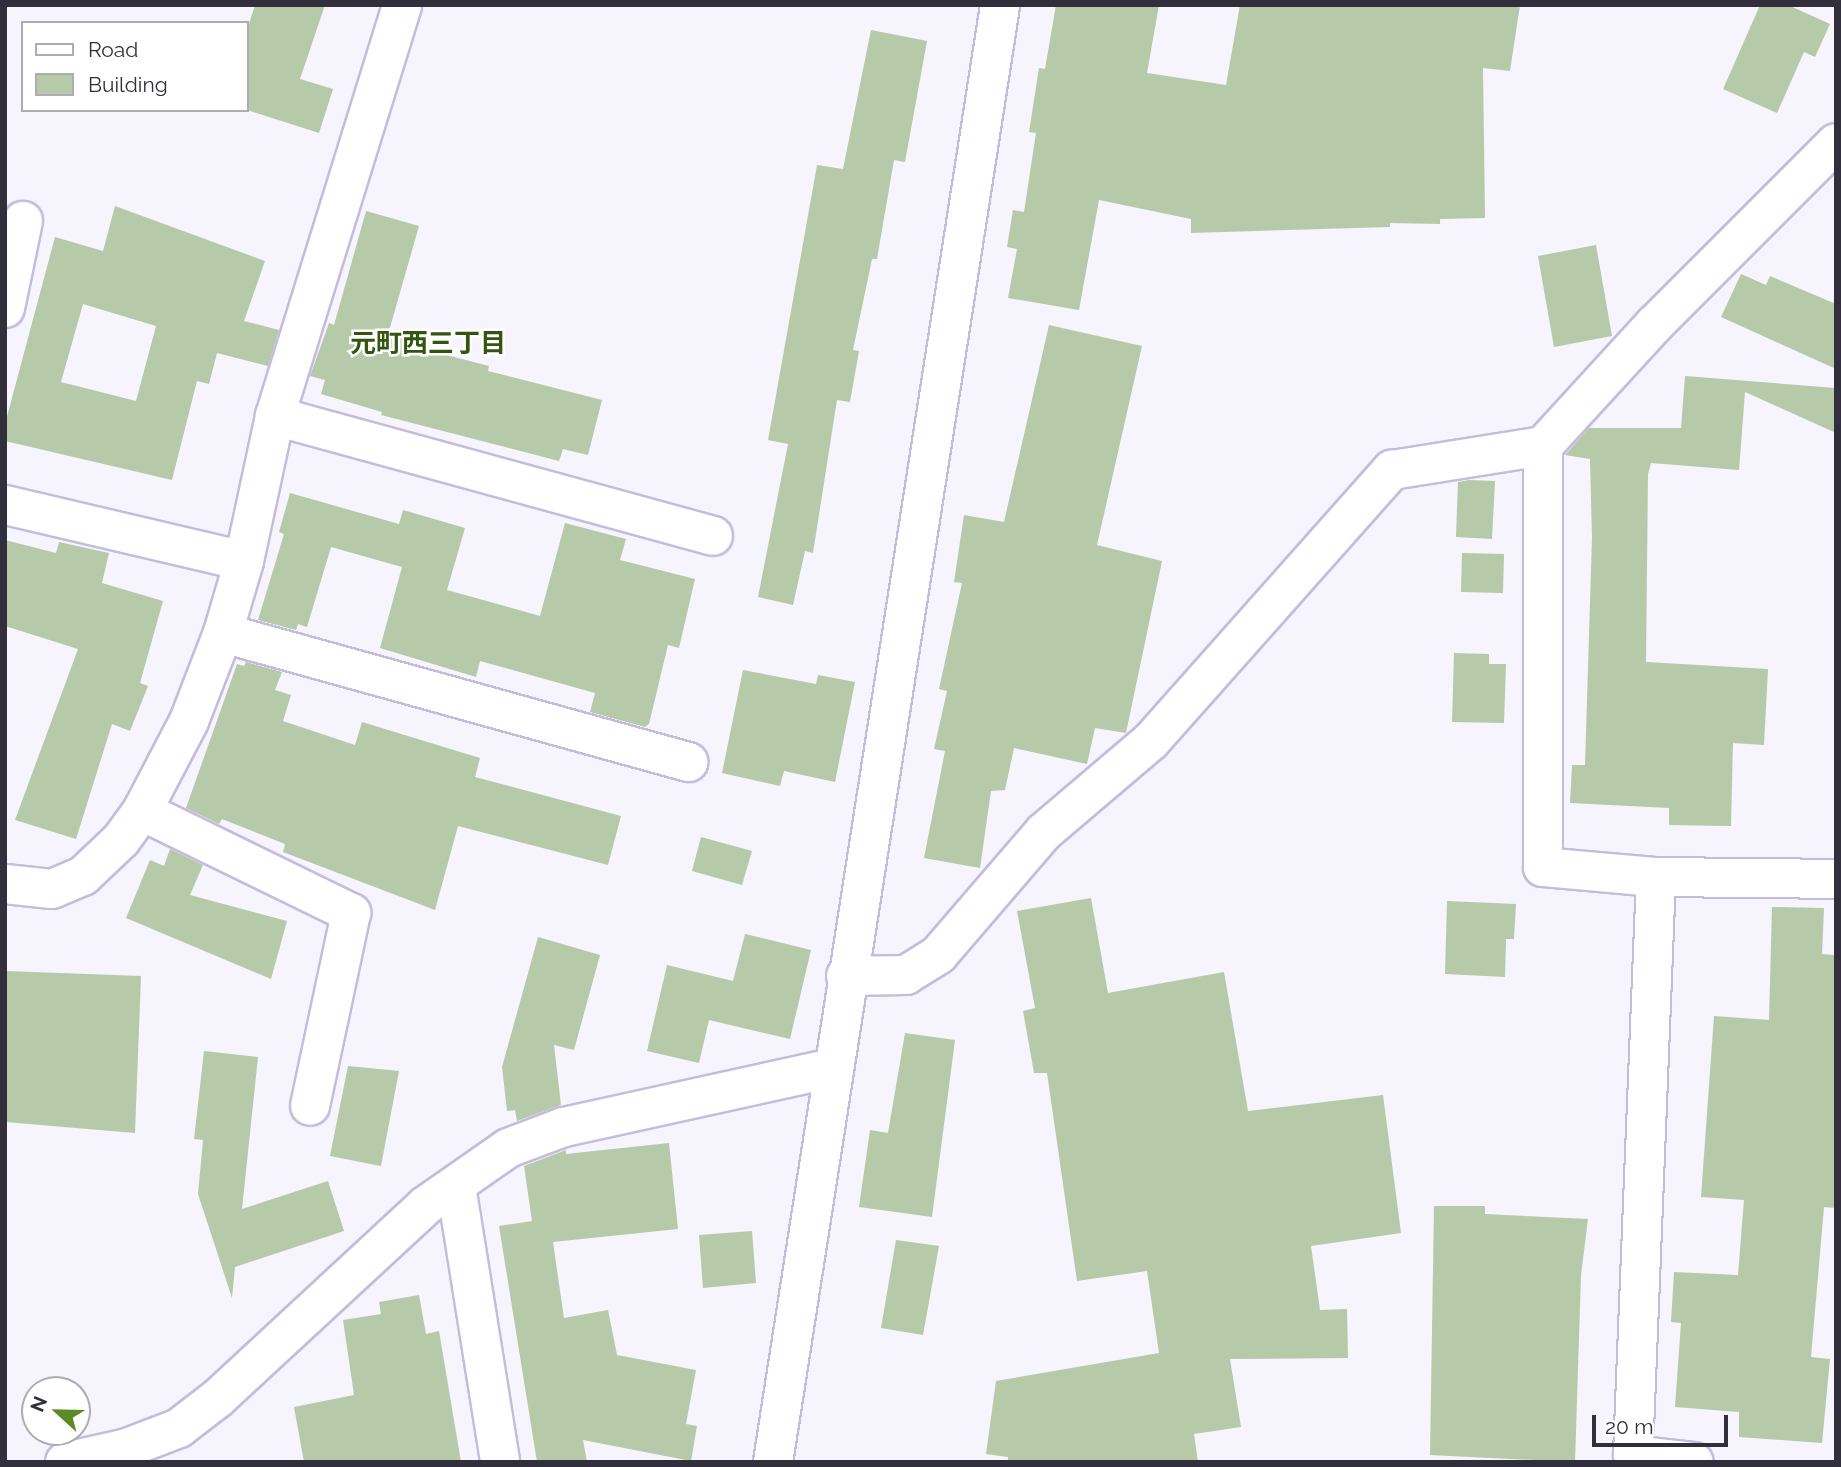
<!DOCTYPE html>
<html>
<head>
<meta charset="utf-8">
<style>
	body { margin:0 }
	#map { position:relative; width:1841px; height:1467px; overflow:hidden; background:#f6f4fc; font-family:Raleway,"Noto Sans JP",sans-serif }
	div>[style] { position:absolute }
	.building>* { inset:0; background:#b6c9a8 }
	.roads { filter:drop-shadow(2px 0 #c3bcdf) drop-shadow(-2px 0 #c3bcdf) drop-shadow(0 2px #c3bcdf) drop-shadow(0 -2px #c3bcdf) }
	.minor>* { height:38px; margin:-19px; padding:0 19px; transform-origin:19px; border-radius:19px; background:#fff }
	.tertiary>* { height:38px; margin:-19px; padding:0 19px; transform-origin:19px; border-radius:19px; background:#fff }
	span { translate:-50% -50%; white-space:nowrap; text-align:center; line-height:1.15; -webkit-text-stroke:5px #fff; paint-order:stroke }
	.neighbourhood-label { font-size:26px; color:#345412; font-weight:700 }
	.frame { position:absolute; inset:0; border:7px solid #322f3d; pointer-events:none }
	.legend { position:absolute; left:21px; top:21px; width:228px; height:91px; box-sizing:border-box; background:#fff; border:2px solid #adacb1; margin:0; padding:9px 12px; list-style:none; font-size:21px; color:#322f3d }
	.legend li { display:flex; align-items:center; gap:14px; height:35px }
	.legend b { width:35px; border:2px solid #adacb1 }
	.north { position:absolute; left:21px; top:1376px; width:70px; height:70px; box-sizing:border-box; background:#fff; border:2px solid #adacb1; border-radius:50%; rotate:292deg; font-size:19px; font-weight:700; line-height:28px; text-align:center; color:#322f3d }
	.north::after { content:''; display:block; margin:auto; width:24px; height:32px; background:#5a8c23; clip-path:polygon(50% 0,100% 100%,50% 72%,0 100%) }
	.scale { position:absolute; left:1592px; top:1415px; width:136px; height:32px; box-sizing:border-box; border:4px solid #322f3d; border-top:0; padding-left:9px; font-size:21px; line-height:24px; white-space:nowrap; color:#322f3d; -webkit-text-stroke:5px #fff; paint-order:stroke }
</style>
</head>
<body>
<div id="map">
	<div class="building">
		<i style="clip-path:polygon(255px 5px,325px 5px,300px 79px,333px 89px,319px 133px,247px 110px,247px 30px)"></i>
		<i style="clip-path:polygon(1056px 5px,1159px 5px,1147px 73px,1226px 85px,1240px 5px,1520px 5px,1510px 71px,1483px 68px,1485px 218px,1440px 219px,1440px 224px,1390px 223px,1390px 227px,1191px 233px,1191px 219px,1099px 200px,1079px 310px,1008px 298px,1017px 249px,1007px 247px,1013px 210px,1024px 212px,1036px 133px,1029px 132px,1039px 68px,1045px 69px)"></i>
		<i style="clip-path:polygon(1760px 5px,1788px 5px,1830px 24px,1815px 57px,1804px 52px,1777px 113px,1723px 89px)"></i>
		<i style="clip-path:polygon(871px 30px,927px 41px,905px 162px,894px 160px,877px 259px,872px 259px,853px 350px,859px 351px,850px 402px,837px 400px,813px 553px,805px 551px,793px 605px,758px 597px,788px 444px,768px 440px,817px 165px,843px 169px)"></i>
		<i style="clip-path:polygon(evenodd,115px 206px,265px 261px,244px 321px,279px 330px,268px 366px,217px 353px,209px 384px,197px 381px,172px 480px,5px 441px,5px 424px,55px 237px,103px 251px,115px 206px,83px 304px,156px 326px,136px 401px,61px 382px,83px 304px)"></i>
		<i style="clip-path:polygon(366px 211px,419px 226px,389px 331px,425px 341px,423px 349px,489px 366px,488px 371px,602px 400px,588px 455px,563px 449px,559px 461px,381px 415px,382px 412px,321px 394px,325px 380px,310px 376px,329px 323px,334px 325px)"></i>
		<i style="clip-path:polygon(1596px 245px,1612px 336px,1554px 347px,1538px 256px)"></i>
		<i style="clip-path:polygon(1741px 274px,1766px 285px,1770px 276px,1836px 304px,1836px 369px,1721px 317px)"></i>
		<i style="clip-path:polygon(1049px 325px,1142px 346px,1097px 545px,1162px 561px,1126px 733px,1095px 728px,1087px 764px,1014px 748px,1005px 790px,991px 791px,980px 868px,924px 858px,945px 751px,934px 749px,947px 691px,939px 689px,962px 583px,954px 582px,964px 515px,1004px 522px)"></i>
		<i style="clip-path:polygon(1685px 376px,1836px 388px,1836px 433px,1745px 392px,1739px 470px,1651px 463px,1648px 474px,1646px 662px,1768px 669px,1764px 745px,1733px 743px,1731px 826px,1669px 825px,1669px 808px,1570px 803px,1572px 765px,1585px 765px,1592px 538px,1590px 459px,1565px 455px,1589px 428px,1681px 428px)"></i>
		<i style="clip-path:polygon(1469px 480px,1495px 481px,1492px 539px,1456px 537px,1458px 482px)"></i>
		<i style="clip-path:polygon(290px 493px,399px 524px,403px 510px,465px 528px,447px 590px,540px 616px,565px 523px,626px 539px,620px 560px,695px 579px,679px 648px,668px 645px,649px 724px,645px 727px,590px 712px,595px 693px,480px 661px,476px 677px,380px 648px,402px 567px,331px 547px,307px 627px,298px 624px,296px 630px,258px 620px,284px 534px,279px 532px)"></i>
		<i style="clip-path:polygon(5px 540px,56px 553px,59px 542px,109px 553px,102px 583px,163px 601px,140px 683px,148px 686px,130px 731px,112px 724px,76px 839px,15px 820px,78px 649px,5px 626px)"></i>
		<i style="clip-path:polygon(1462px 553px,1504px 554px,1503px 593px,1461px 592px)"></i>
		<i style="clip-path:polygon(1454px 653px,1489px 654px,1489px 664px,1506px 664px,1504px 723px,1452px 722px)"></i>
		<i style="clip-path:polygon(246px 662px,282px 672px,275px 690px,291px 695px,283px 721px,355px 745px,362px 722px,480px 758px,475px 777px,621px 816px,608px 865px,458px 826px,435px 910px,283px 852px,285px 844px,222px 819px,219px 824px,186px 808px,237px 664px,244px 666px)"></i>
		<i style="clip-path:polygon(743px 670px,816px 684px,818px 675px,855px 682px,835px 782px,784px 771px,780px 786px,722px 773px)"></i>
		<i style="clip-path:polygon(701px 837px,752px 851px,742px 885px,692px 871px)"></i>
		<i style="clip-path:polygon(170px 849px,203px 865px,190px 895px,287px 921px,271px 979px,126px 918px,150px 860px,164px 866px)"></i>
		<i style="clip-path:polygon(1091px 898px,1108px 993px,1224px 972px,1248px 1111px,1383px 1095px,1401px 1233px,1311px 1246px,1320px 1310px,1347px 1309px,1348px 1358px,1230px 1359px,1241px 1427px,1194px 1434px,1198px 1462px,1008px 1462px,1008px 1457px,986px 1454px,996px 1381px,1159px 1353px,1147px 1271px,1077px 1281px,1047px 1073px,1034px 1073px,1023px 1011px,1035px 1008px,1017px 911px)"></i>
		<i style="clip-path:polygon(1447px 901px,1516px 904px,1514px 939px,1506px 939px,1505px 977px,1445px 974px)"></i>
		<i style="clip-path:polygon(1772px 907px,1824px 908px,1822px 954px,1834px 955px,1836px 1208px,1824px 1207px,1811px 1357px,1830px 1359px,1822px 1443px,1739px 1437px,1739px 1412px,1675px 1407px,1681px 1323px,1671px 1322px,1674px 1272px,1738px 1275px,1744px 1200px,1701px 1197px,1714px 1016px,1769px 1020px)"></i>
		<i style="clip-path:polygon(745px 934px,811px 950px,790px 1039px,709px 1020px,699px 1063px,647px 1051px,667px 965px,733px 981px)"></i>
		<i style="clip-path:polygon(538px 937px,600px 955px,574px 1050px,554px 1045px,561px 1105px,517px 1121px,515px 1110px,507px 1111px,502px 1067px)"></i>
		<i style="clip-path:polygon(5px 971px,141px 976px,135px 1133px,5px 1122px)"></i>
		<i style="clip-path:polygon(905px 1033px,955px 1040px,932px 1217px,859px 1207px,870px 1130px,888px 1133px)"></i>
		<i style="clip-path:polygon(204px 1051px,258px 1057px,242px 1209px,328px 1181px,344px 1231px,235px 1267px,232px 1298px,198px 1194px,203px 1140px,194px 1139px)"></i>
		<i style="clip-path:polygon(348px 1066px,399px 1071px,381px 1166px,330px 1156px)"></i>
		<i style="clip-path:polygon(669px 1143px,678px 1229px,553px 1242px,564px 1318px,608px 1310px,617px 1355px,696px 1370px,686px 1424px,697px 1426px,691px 1461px,583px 1440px,587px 1462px,537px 1462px,499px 1226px,532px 1221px,524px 1166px,566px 1150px,566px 1154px)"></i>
		<i style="clip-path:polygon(1434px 1206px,1485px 1206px,1485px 1214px,1588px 1219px,1581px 1275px,1575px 1462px,1430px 1455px)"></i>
		<i style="clip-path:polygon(752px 1231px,756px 1283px,703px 1288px,699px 1235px)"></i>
		<i style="clip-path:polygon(896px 1240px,939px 1246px,923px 1335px,881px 1328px)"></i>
		<i style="clip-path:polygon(419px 1295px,426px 1334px,439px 1331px,461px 1462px,304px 1462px,294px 1407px,354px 1395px,343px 1320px,381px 1314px,379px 1302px)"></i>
	</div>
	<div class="roads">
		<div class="minor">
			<i style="left:5px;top:308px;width:89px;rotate:-78.3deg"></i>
			<i style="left:275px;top:416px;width:454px;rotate:15.3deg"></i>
			<i style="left:1543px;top:446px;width:421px;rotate:90deg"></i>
			<i style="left:1543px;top:867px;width:113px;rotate:5.1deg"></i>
			<i style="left:1656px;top:877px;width:578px;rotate:92.28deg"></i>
			<i style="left:1633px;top:1455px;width:61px;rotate:6.5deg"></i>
			<i style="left:5px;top:505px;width:245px;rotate:13.2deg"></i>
			<i style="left:223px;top:633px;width:483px;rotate:15.5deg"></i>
			<i style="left:142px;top:811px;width:233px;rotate:26deg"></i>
			<i style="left:351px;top:913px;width:197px;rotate:102deg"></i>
			<i style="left:1656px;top:877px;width:180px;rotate:0.6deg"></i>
			<i style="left:5px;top:884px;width:47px;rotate:6.1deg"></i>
			<i style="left:52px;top:889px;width:34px;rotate:-23deg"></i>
			<i style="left:83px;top:876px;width:52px;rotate:-43.5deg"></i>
			<i style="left:121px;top:840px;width:36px;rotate:-54deg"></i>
			<i style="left:142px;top:811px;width:102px;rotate:-62.4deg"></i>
			<i style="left:189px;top:721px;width:94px;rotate:-68.9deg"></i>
			<i style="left:223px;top:633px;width:75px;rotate:-73.7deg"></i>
			<i style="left:244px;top:561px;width:148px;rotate:-77.9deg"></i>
			<i style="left:275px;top:416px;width:430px;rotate:-72.8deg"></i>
			<i style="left:846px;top:976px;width:60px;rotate:-1deg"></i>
			<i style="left:906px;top:975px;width:39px;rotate:-32deg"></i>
			<i style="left:939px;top:954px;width:161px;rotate:-49.3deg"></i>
			<i style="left:1044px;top:832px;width:140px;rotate:-40.4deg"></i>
			<i style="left:1151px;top:741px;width:363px;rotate:-48.4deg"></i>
			<i style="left:1392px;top:470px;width:153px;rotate:-9deg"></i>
			<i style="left:1543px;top:446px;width:164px;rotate:-47.5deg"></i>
			<i style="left:1654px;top:325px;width:257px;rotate:-45deg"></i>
			<i style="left:456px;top:1186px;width:279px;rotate:80.9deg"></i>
			<i style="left:65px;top:1462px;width:64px;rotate:-12.7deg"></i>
			<i style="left:127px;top:1448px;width:56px;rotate:-21deg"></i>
			<i style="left:179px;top:1428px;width:49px;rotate:-37.6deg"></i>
			<i style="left:218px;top:1398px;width:282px;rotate:-42.8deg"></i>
			<i style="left:425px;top:1206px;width:101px;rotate:-34.9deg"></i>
			<i style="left:508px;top:1148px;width:60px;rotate:-20.6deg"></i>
			<i style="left:564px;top:1127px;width:275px;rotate:-12.4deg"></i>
		</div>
		<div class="tertiary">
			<i style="left:773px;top:1462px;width:1475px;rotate:-81.14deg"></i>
		</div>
	</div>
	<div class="neighbourhood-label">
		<span style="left:428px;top:344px">元町西三丁目</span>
	</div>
	<div class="frame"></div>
	<ul class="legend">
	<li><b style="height:9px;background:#fff"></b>Road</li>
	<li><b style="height:19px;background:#b6c9a8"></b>Building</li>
	</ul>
	<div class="north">N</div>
	<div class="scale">20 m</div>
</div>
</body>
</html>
